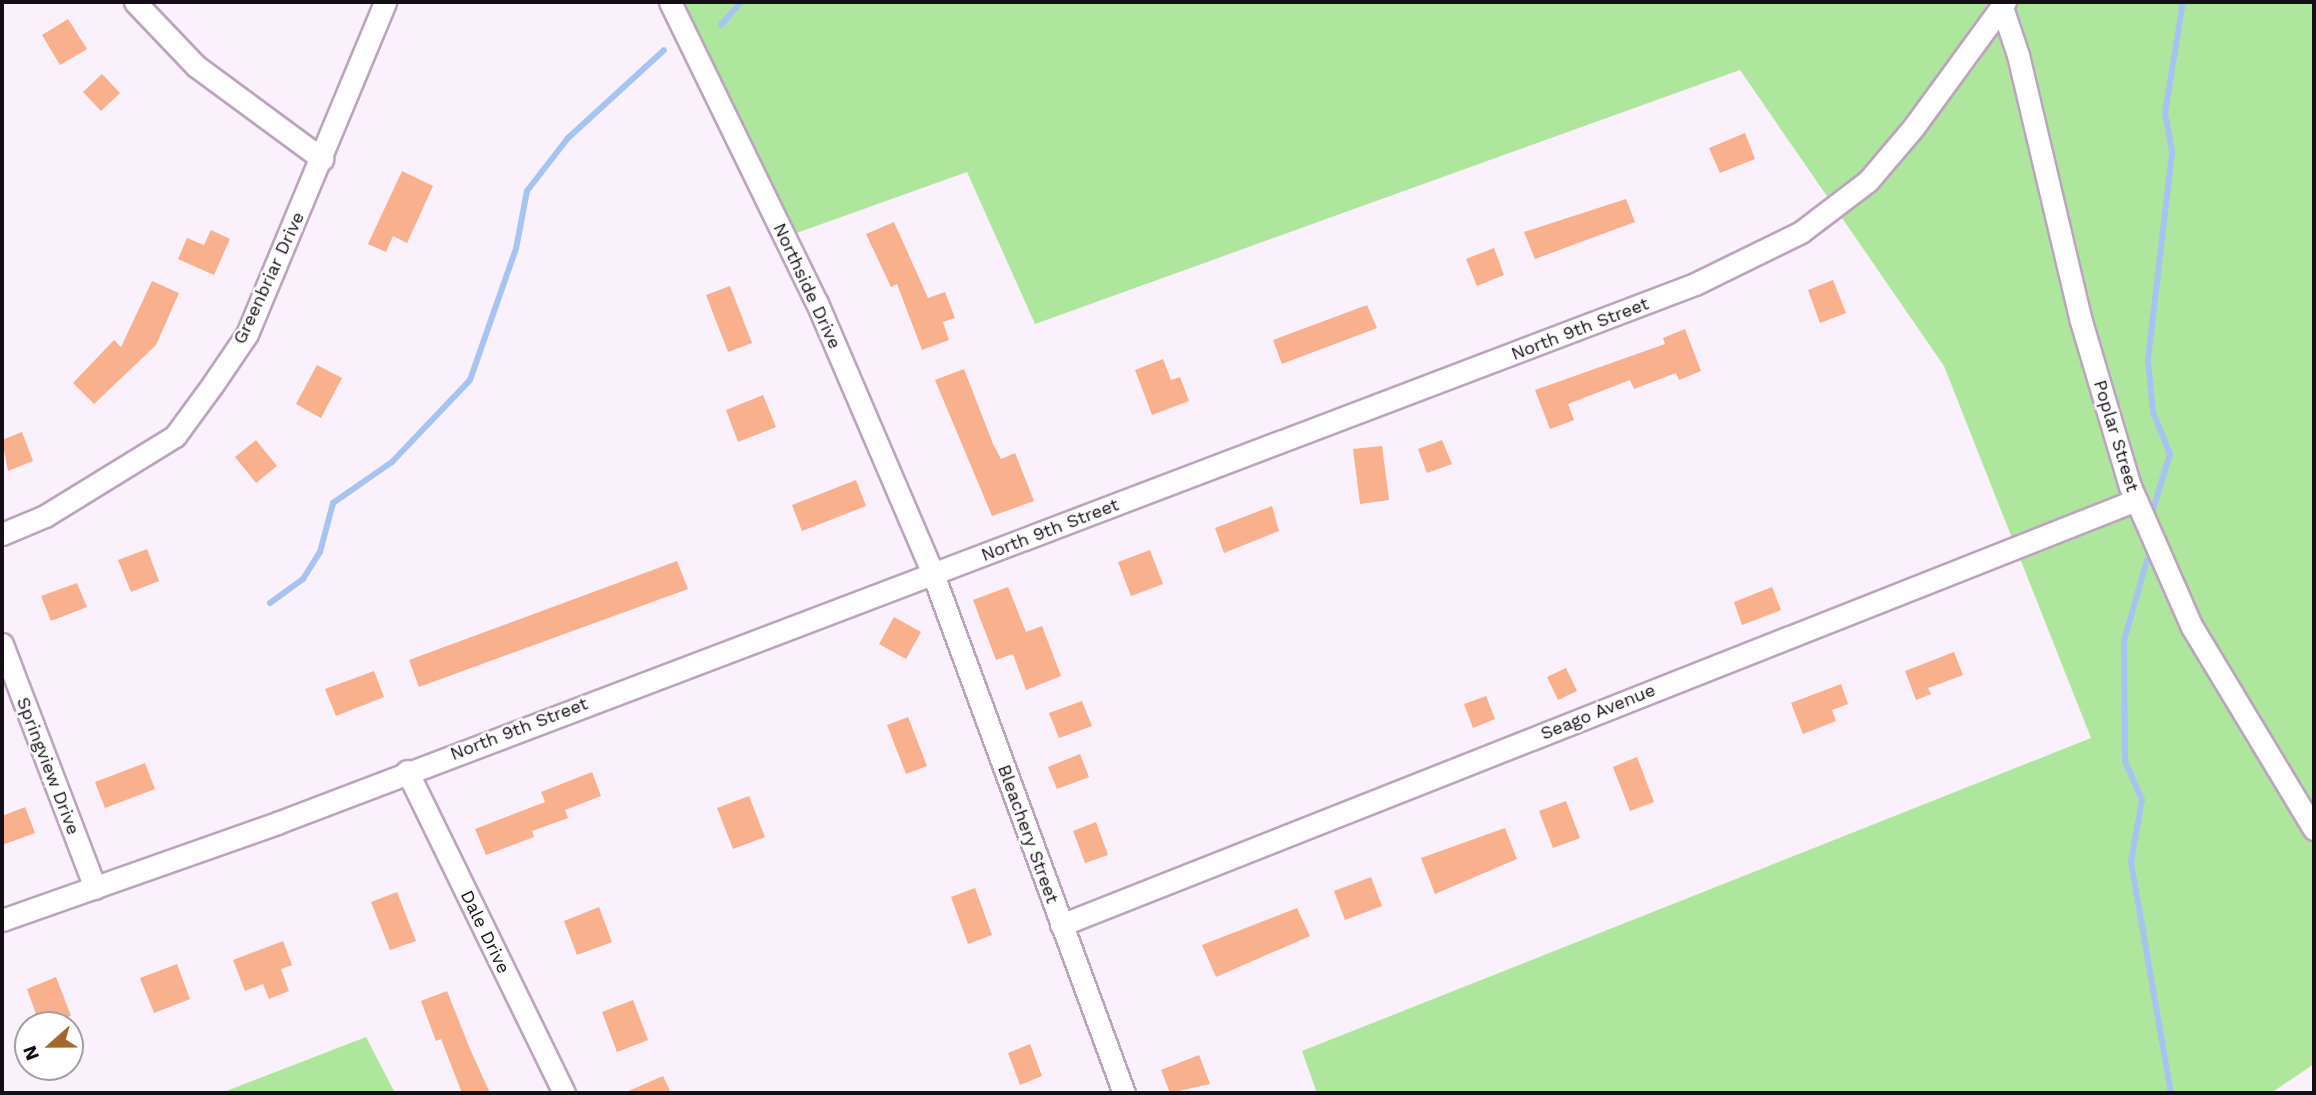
<!DOCTYPE html>
<html>
<head>
<meta charset="utf-8">
<style>
	body { margin:0 }
	#map { position:relative; width:2316px; height:1095px; overflow:hidden; background:#fbf1fc; font-family:"Work Sans",sans-serif }
	div>[style] { position:absolute }
	.green>* { inset:0; background:#afe69d }
	.stream>* { height:6px; margin:-3px; padding:0 3px; transform-origin:3px; border-radius:3px; background:#a7c3f2 }
	.building>* { inset:0; background:#f9b08d }
	.roads { filter:drop-shadow(2px 0 #bca4bf) drop-shadow(-2px 0 #bca4bf) drop-shadow(0 2px #bca4bf) drop-shadow(0 -2px #bca4bf) }
	.street>* { height:21px; margin:-10.5px; padding:0 10.5px; transform-origin:10.5px; border-radius:10.5px; background:#fff }
	span { translate:-50% -50%; white-space:nowrap; text-align:center; line-height:1.15; -webkit-text-stroke:5px #fff; paint-order:stroke }
	.street-label { font-size:18px; color:#160e17 }
	.frame { position:absolute; inset:0; border:4px solid #160e17; pointer-events:none }
	.north { position:absolute; left:14px; top:1011px; width:70px; height:70px; box-sizing:border-box; background:#fff; border:2px solid #a29fa2; border-radius:50%; rotate:249deg; font-size:19px; font-weight:700; line-height:28px; text-align:center; color:#160e17 }
	.north::after { content:''; display:block; margin:auto; width:24px; height:32px; background:#a5672c; clip-path:polygon(50% 0,100% 100%,50% 72%,0 100%) }
</style>
</head>
<body>
<div id="map">
	<div class="green">
		<i style="clip-path:polygon(682px 2px,2314px 2px,2314px 1064px,2271px 1093px,1317px 1093px,1302px 1051px,2091px 738px,1944px 366px,1740px 70px,1035px 324px,967px 172px,791px 235px)"></i>
		<i style="clip-path:polygon(366px 1037px,395px 1093px,221px 1093px)"></i>
	</div>
	<div class="stream">
		<i style="left:721px;top:25px;width:30px;rotate:-49deg"></i>
		<i style="left:2151px;top:516px;width:65px;rotate:-73deg"></i>
		<i style="left:2170px;top:454px;width:45px;rotate:-112deg"></i>
		<i style="left:2153px;top:412px;width:52px;rotate:-95.5deg"></i>
		<i style="left:2148px;top:360px;width:209px;rotate:-83.4deg"></i>
		<i style="left:2172px;top:152px;width:40px;rotate:-100deg"></i>
		<i style="left:2165px;top:113px;width:112px;rotate:-80.8deg"></i>
		<i style="left:2147px;top:560px;width:84px;rotate:105.9deg"></i>
		<i style="left:2124px;top:641px;width:120px;rotate:89.5deg"></i>
		<i style="left:2125px;top:761px;width:43px;rotate:66.4deg"></i>
		<i style="left:2142px;top:800px;width:63px;rotate:100.1deg"></i>
		<i style="left:2131px;top:862px;width:234px;rotate:80.2deg"></i>
		<i style="left:270px;top:603px;width:41px;rotate:-36deg"></i>
		<i style="left:303px;top:579px;width:32px;rotate:-58deg"></i>
		<i style="left:320px;top:552px;width:51px;rotate:-75.1deg"></i>
		<i style="left:333px;top:503px;width:72px;rotate:-34.8deg"></i>
		<i style="left:392px;top:462px;width:113px;rotate:-46.4deg"></i>
		<i style="left:470px;top:380px;width:139px;rotate:-70.7deg"></i>
		<i style="left:516px;top:249px;width:59px;rotate:-79.3deg"></i>
		<i style="left:527px;top:191px;width:67px;rotate:-52.3deg"></i>
		<i style="left:568px;top:138px;width:130px;rotate:-42.5deg"></i>
	</div>
	<div class="building">
		<i style="clip-path:polygon(68px 19px,87px 49px,60px 65px,42px 35px)"></i>
		<i style="clip-path:polygon(102px 74px,120px 93px,101px 111px,83px 92px)"></i>
		<i style="clip-path:polygon(1745px 133px,1755px 159px,1720px 173px,1709px 148px)"></i>
		<i style="clip-path:polygon(402px 171px,433px 186px,407px 243px,393px 236px,386px 252px,368px 244px)"></i>
		<i style="clip-path:polygon(1626px 199px,1635px 222px,1535px 259px,1524px 232px)"></i>
		<i style="clip-path:polygon(894px 222px,928px 298px,945px 292px,955px 318px,943px 322px,949px 340px,922px 350px,897px 284px,891px 287px,866px 234px)"></i>
		<i style="clip-path:polygon(211px 230px,230px 239px,214px 275px,178px 259px,187px 238px,204px 245px)"></i>
		<i style="clip-path:polygon(1494px 248px,1504px 275px,1477px 286px,1466px 259px)"></i>
		<i style="clip-path:polygon(1833px 280px,1846px 313px,1820px 323px,1808px 290px)"></i>
		<i style="clip-path:polygon(152px 281px,179px 293px,156px 345px,94px 404px,73px 383px,114px 340px,121px 347px)"></i>
		<i style="clip-path:polygon(730px 286px,752px 343px,728px 352px,706px 295px)"></i>
		<i style="clip-path:polygon(1367px 305px,1377px 328px,1282px 364px,1273px 340px)"></i>
		<i style="clip-path:polygon(1685px 329px,1701px 371px,1679px 380px,1676px 373px,1634px 389px,1630px 380px,1568px 404px,1574px 420px,1550px 429px,1535px 390px,1665px 344px,1663px 338px)"></i>
		<i style="clip-path:polygon(1163px 359px,1171px 380px,1180px 377px,1189px 401px,1152px 415px,1135px 370px)"></i>
		<i style="clip-path:polygon(317px 365px,342px 378px,321px 418px,296px 404px)"></i>
		<i style="clip-path:polygon(964px 369px,993px 444px,1001px 459px,1015px 453px,1034px 501px,992px 516px,935px 380px)"></i>
		<i style="clip-path:polygon(763px 395px,776px 427px,738px 442px,726px 410px)"></i>
		<i style="clip-path:polygon(22px 432px,33px 461px,8px 471px,2px 440px)"></i>
		<i style="clip-path:polygon(256px 440px,277px 466px,256px 483px,235px 457px)"></i>
		<i style="clip-path:polygon(1442px 440px,1452px 464px,1427px 473px,1418px 449px)"></i>
		<i style="clip-path:polygon(1382px 446px,1389px 500px,1360px 504px,1353px 449px)"></i>
		<i style="clip-path:polygon(856px 480px,866px 506px,802px 531px,792px 505px)"></i>
		<i style="clip-path:polygon(1272px 506px,1279px 531px,1224px 553px,1215px 528px)"></i>
		<i style="clip-path:polygon(147px 549px,159px 581px,131px 592px,118px 560px)"></i>
		<i style="clip-path:polygon(1150px 550px,1163px 584px,1131px 596px,1118px 562px)"></i>
		<i style="clip-path:polygon(677px 561px,688px 589px,419px 687px,409px 660px)"></i>
		<i style="clip-path:polygon(77px 583px,87px 607px,51px 621px,41px 596px)"></i>
		<i style="clip-path:polygon(1008px 587px,1026px 632px,1042px 626px,1061px 676px,1026px 690px,1013px 654px,996px 660px,973px 600px)"></i>
		<i style="clip-path:polygon(1772px 587px,1781px 610px,1742px 625px,1734px 602px)"></i>
		<i style="clip-path:polygon(894px 617px,921px 632px,906px 659px,879px 644px)"></i>
		<i style="clip-path:polygon(1954px 652px,1963px 675px,1928px 688px,1931px 694px,1916px 700px,1905px 671px)"></i>
		<i style="clip-path:polygon(1566px 668px,1577px 691px,1558px 700px,1547px 677px)"></i>
		<i style="clip-path:polygon(374px 671px,384px 697px,336px 716px,325px 689px)"></i>
		<i style="clip-path:polygon(1841px 684px,1848px 704px,1832px 710px,1836px 721px,1803px 734px,1791px 703px)"></i>
		<i style="clip-path:polygon(1486px 696px,1495px 719px,1473px 728px,1464px 704px)"></i>
		<i style="clip-path:polygon(1082px 701px,1092px 726px,1059px 738px,1049px 713px)"></i>
		<i style="clip-path:polygon(908px 717px,927px 766px,906px 774px,887px 725px)"></i>
		<i style="clip-path:polygon(1080px 754px,1089px 777px,1057px 789px,1048px 767px)"></i>
		<i style="clip-path:polygon(1637px 757px,1654px 802px,1630px 811px,1613px 767px)"></i>
		<i style="clip-path:polygon(145px 763px,155px 789px,105px 808px,95px 782px)"></i>
		<i style="clip-path:polygon(592px 772px,601px 796px,565px 810px,568px 818px,532px 831px,534px 837px,486px 855px,475px 829px,545px 802px,541px 792px)"></i>
		<i style="clip-path:polygon(749px 796px,765px 837px,733px 849px,717px 808px)"></i>
		<i style="clip-path:polygon(1566px 801px,1580px 838px,1553px 848px,1539px 811px)"></i>
		<i style="clip-path:polygon(25px 807px,35px 833px,2px 845px,2px 816px)"></i>
		<i style="clip-path:polygon(1096px 822px,1108px 855px,1085px 863px,1073px 831px)"></i>
		<i style="clip-path:polygon(1505px 828px,1517px 859px,1435px 894px,1421px 858px)"></i>
		<i style="clip-path:polygon(1371px 877px,1382px 906px,1345px 920px,1334px 891px)"></i>
		<i style="clip-path:polygon(975px 888px,992px 935px,968px 944px,951px 897px)"></i>
		<i style="clip-path:polygon(397px 892px,416px 941px,390px 950px,371px 902px)"></i>
		<i style="clip-path:polygon(599px 907px,612px 942px,577px 955px,564px 921px)"></i>
		<i style="clip-path:polygon(1297px 908px,1310px 936px,1216px 977px,1202px 945px)"></i>
		<i style="clip-path:polygon(283px 941px,292px 965px,281px 969px,289px 991px,269px 999px,263px 984px,245px 991px,233px 960px)"></i>
		<i style="clip-path:polygon(177px 964px,190px 999px,154px 1013px,140px 978px)"></i>
		<i style="clip-path:polygon(56px 977px,71px 1016px,40px 1025px,27px 989px)"></i>
		<i style="clip-path:polygon(447px 991px,470px 1049px,490px 1093px,462px 1093px,441px 1039px,436px 1041px,421px 1001px)"></i>
		<i style="clip-path:polygon(633px 1000px,648px 1040px,617px 1052px,602px 1012px)"></i>
		<i style="clip-path:polygon(1030px 1044px,1042px 1076px,1020px 1085px,1008px 1053px)"></i>
		<i style="clip-path:polygon(1199px 1055px,1210px 1084px,1170px 1093px,1161px 1070px)"></i>
		<i style="clip-path:polygon(663px 1076px,671px 1093px,624px 1093px)"></i>
	</div>
	<div class="roads">
		<div class="street">
			<i style="left:135px;top:2px;width:88px;rotate:46.4deg"></i>
			<i style="left:196px;top:66px;width:157px;rotate:36.4deg"></i>
			<i style="left:670px;top:2px;width:335px;rotate:64deg"></i>
			<i style="left:817px;top:303px;width:295px;rotate:66.8deg"></i>
			<i style="left:933px;top:574px;width:553px;rotate:69.8deg"></i>
			<i style="left:2003px;top:10px;width:47px;rotate:71.6deg"></i>
			<i style="left:2018px;top:55px;width:273px;rotate:76.7deg"></i>
			<i style="left:2081px;top:321px;width:172px;rotate:73.5deg"></i>
			<i style="left:2130px;top:486px;width:154px;rotate:66.3deg"></i>
			<i style="left:2192px;top:627px;width:236px;rotate:58.9deg"></i>
			<i style="left:2px;top:534px;width:47px;rotate:-22.7deg"></i>
			<i style="left:45px;top:516px;width:153px;rotate:-31.6deg"></i>
			<i style="left:175px;top:436px;width:64px;rotate:-53.8deg"></i>
			<i style="left:213px;top:384px;width:60px;rotate:-55.8deg"></i>
			<i style="left:247px;top:334px;width:360px;rotate:-67.4deg"></i>
			<i style="left:2px;top:644px;width:261px;rotate:69.1deg"></i>
			<i style="left:407px;top:771px;width:358px;rotate:64deg"></i>
			<i style="left:2px;top:920px;width:292px;rotate:-19.4deg"></i>
			<i style="left:277px;top:823px;width:1517px;rotate:-20.81deg"></i>
			<i style="left:1695px;top:284px;width:118px;rotate:-26.1deg"></i>
			<i style="left:1801px;top:232px;width:84px;rotate:-37.3deg"></i>
			<i style="left:1868px;top:181px;width:70px;rotate:-49.7deg"></i>
			<i style="left:1913px;top:128px;width:156px;rotate:-53.9deg"></i>
			<i style="left:1061px;top:925px;width:1156px;rotate:-21.57deg"></i>
		</div>
	</div>
	<div class="street-label">
		<span style="left:269px;top:278px;rotate:-65deg">Greenbriar Drive</span>
		<span style="left:807px;top:286px;rotate:65deg">Northside Drive</span>
		<span style="left:1580px;top:329px;rotate:-21deg">North 9th Street</span>
		<span style="left:2116px;top:436px;rotate:73deg">Poplar Street</span>
		<span style="left:1050px;top:530px;rotate:-21deg">North 9th Street</span>
		<span style="left:1598px;top:712px;rotate:-22deg">Seago Avenue</span>
		<span style="left:519px;top:729px;rotate:-21deg">North 9th Street</span>
		<span style="left:48px;top:766px;rotate:69deg">Springview Drive</span>
		<span style="left:1028px;top:834px;rotate:70deg">Bleachery Street</span>
		<span style="left:485px;top:932px;rotate:64deg">Dale Drive</span>
	</div>
	<div class="frame"></div>
	<div class="north">N</div>
</div>
</body>
</html>
